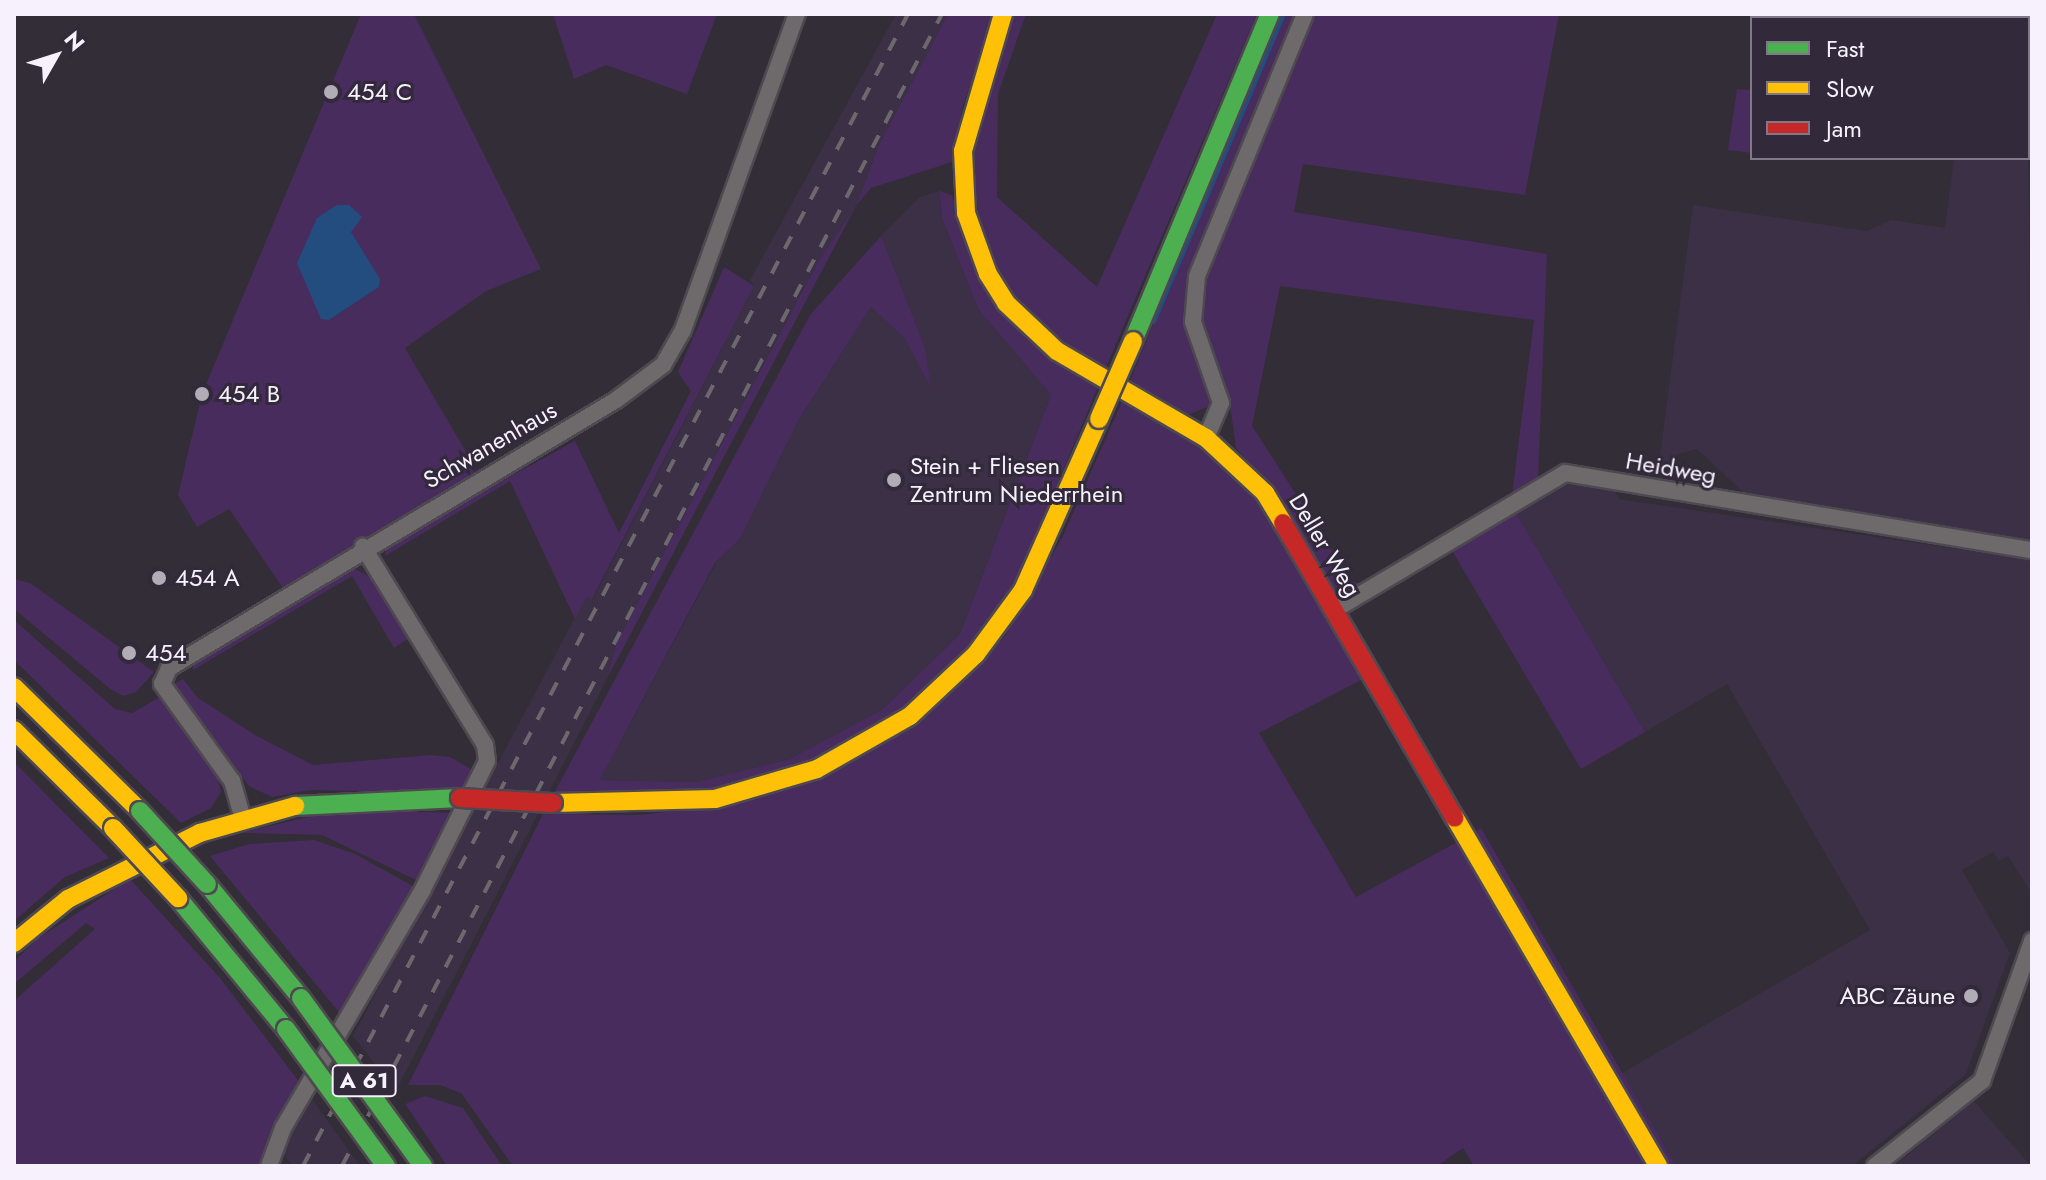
<!DOCTYPE html>
<html>
<head>
<meta charset="utf-8">
<style>
	body { margin:0 }
	#map { position:relative; width:2046px; height:1180px; overflow:hidden; background:#322d36; font-family:Jost,sans-serif }
	div>[style] { position:absolute }
	.built>* { inset:0; background:#3b3046 }
	.green>* { inset:0; background:#482c5e }
	.water>* { inset:0; background:#234d7e }
	.stream>* { height:4px; margin:-2px; padding:0 2px; transform-origin:2px; border-radius:2px; background:#234d7e }
	.roads { filter:drop-shadow(2px 0 #4e4951) drop-shadow(-2px 0 #4e4951) drop-shadow(0 2px #4e4951) drop-shadow(0 -2px #4e4951) }
	.street>* { height:16px; margin:-8px; padding:0 8px; transform-origin:8px; border-radius:8px; background:#6e696a }
	.fast>* { height:18px; margin:-9px; padding:0 9px; transform-origin:9px; border-radius:9px; background:#4caf50 }
	.slow>* { height:18px; margin:-9px; padding:0 9px; transform-origin:9px; border-radius:9px; background:#ffc107 }
	.jam>* { height:18px; margin:-9px; padding:0 9px; transform-origin:9px; border-radius:9px; background:#c62828 }
	.rail>* { height:4px; margin-top:-2px; transform-origin:0; background:repeating-linear-gradient(90deg,#6d686d 0 14px,transparent 0 28px) }
	.bridges { filter:drop-shadow(2px 0 #4e4951) drop-shadow(-2px 0 #4e4951) drop-shadow(0 2px #4e4951) drop-shadow(0 -2px #4e4951) }
	.fast-bridge>* { height:18px; margin:-9px; padding:0 9px; transform-origin:9px; border-radius:9px; background:#4caf50 }
	.slow-bridge>* { height:18px; margin:-9px; padding:0 9px; transform-origin:9px; border-radius:9px; background:#ffc107 }
	.jam-bridge>* { height:18px; margin:-9px; padding:0 9px; transform-origin:9px; border-radius:9px; background:#c62828 }
	.dots>* { width:22px; height:22px; translate:-50% -50%; box-sizing:border-box; border:4px solid #32293a; border-radius:50% }
	span { translate:-50% -50%; white-space:nowrap; text-align:center; line-height:1.15; -webkit-text-stroke:6px #32293a; paint-order:stroke }
	.shield-label span { padding:2px 6px; background:#32293a; border:2px solid; border-radius:6px; -webkit-text-stroke-width:0 }
	.shield-label { font-size:22px; color:#f7f1fd; font-weight:700 }
	.poi-label { font-size:24px; color:#f7f1fd }
	.left { translate:0 -50%; text-align:left }
	.right { translate:-100% -50%; text-align:right }
	.street-label { font-size:24px; color:#f7f1fd }
	.frame { position:absolute; inset:0; border:16px solid #f7f1fd; pointer-events:none }
	.legend { position:absolute; left:1750px; top:16px; width:280px; height:144px; box-sizing:border-box; background:#32293a; border:2px solid #817988; margin:0; padding:10px 14px; list-style:none; font-size:24px; color:#f7f1fd }
	.legend li { display:flex; align-items:center; gap:16px; height:40px }
	.legend b { width:40px; border:2px solid #817988 }
	.north { position:absolute; left:16px; top:16px; width:80px; height:80px; -webkit-text-stroke:6px #32293a; paint-order:stroke; rotate:51deg; font-size:22px; font-weight:700; line-height:32px; text-align:center; color:#f7f1fd }
	.north::after { content:''; display:block; margin:auto; width:28px; height:36px; background:#f7f1fd; clip-path:polygon(50% 0,100% 100%,50% 72%,0 100%) }
</style>
</head>
<body>
<div id="map">
	<div class="built">
		<i style="clip-path:polygon(896px 14px,948px 14px,878px 147px,856px 206px,819px 260px,616px 644px,608px 677px,396px 1091px,353px 1036px,586px 597px,593px 599px,754px 286px,750px 280px)"></i>
		<i style="clip-path:polygon(2028px 112px,2032px 540px,1761px 500px,1745px 494px,1697px 449px,1676px 455px,1663px 479px,1657px 478px,1693px 205px,1867px 231px,1892px 220px,1945px 228px,1954px 158px,2028px 158px)"></i>
		<i style="clip-path:polygon(939px 191px,942px 218px,978px 309px,1051px 395px,960px 634px,883px 709px,790px 759px,696px 782px,600px 780px,716px 563px,740px 539px,798px 421px,871px 307px,905px 339px,930px 385px,925px 347px,881px 236px,920px 197px)"></i>
		<i style="clip-path:polygon(1567px 480px,1612px 486px,1619px 499px,2032px 560px,2032px 894px,2008px 856px,1999px 861px,1993px 852px,1962px 870px,2010px 953px,1966px 1074px,1852px 1166px,1676px 1166px,1622px 1073px,1870px 930px,1727px 684px,1645px 732px,1515px 511px)"></i>
		<i style="clip-path:polygon(312px 1099px,360px 1166px,292px 1166px,282px 1151px)"></i>
		<i style="clip-path:polygon(1974px 1101px,2031px 1166px,1894px 1166px)"></i>
	</div>
	<div class="green">
		<i style="clip-path:polygon(evenodd,361px 14px,414px 14px,541px 269px,486px 291px,405px 348px,479px 474px,283px 588px,229px 509px,197px 527px,178px 495px,202px 394px,361px 14px,349px 205px,351px 232px,379px 287px,329px 320px,349px 205px)"></i>
		<i style="clip-path:polygon(553px 14px,717px 14px,687px 94px,606px 65px,574px 79px)"></i>
		<i style="clip-path:polygon(948px 14px,996px 14px,963px 105px,952px 162px,871px 188px,856px 206px,608px 677px,616px 644px,819px 260px,856px 206px,878px 147px)"></i>
		<i style="clip-path:polygon(1011px 14px,1026px 14px,998px 94px,997px 197px,1097px 287px,1217px 14px,1257px 14px,1104px 372px,1069px 351px,1017px 305px,998px 275px,974px 209px,972px 139px)"></i>
		<i style="clip-path:polygon(1279px 14px,1296px 14px,1187px 284px,1183px 316px,1210px 393px,1209px 406px,1183px 417px,1128px 386px)"></i>
		<i style="clip-path:polygon(1312px 14px,1559px 14px,1525px 195px,1303px 164px,1294px 212px,1547px 254px,1538px 480px,1512px 495px,1534px 320px,1280px 286px,1252px 426px,1352px 581px,1361px 584px,1347px 592px,1332px 588px,1271px 487px,1236px 448px,1229px 397px,1200px 328px,1202px 283px)"></i>
		<i style="clip-path:polygon(1737px 89px,1752px 90px,1752px 153px,1728px 150px)"></i>
		<i style="clip-path:polygon(939px 191px,952px 195px,975px 266px,1099px 385px,1010px 596px,933px 687px,854px 740px,796px 769px,683px 795px,552px 797px,810px 315px,881px 236px,925px 347px,931px 388px,905px 339px,871px 307px,798px 421px,740px 539px,715px 563px,600px 780px,696px 782px,790px 759px,883px 709px,960px 634px,1051px 395px,978px 309px,942px 218px)"></i>
		<i style="clip-path:polygon(724px 267px,754px 286px,592px 599px,586px 597px,575px 619px,510px 481px,385px 556px,386px 544px,575px 441px,619px 533px,691px 391px,678px 372px)"></i>
		<i style="clip-path:polygon(evenodd,1123px 399px,1183px 432px,1262px 502px,1649px 1166px,1474px 1166px,1463px 1148px,1437px 1166px,513px 1166px,461px 1093px,440px 1085px,408px 1085px,543px 814px,640px 815px,715px 806px,920px 721px,1005px 636px,1062px 538px,1123px 399px,1363px 679px,1459px 841px,1356px 897px,1259px 733px,1363px 679px)"></i>
		<i style="clip-path:polygon(1515px 511px,1645px 732px,1581px 769px,1451px 549px)"></i>
		<i style="clip-path:polygon(349px 566px,372px 578px,408px 639px,394px 648px,352px 576px,193px 670px,193px 657px)"></i>
		<i style="clip-path:polygon(14px 579px,30px 583px,154px 672px,136px 692px,123px 696px,109px 688px,14px 609px)"></i>
		<i style="clip-path:polygon(14px 620px,115px 709px,132px 713px,162px 696px,216px 772px,221px 792px,211px 808px,181px 823px,14px 660px)"></i>
		<i style="clip-path:polygon(183px 679px,198px 698px,255px 735px,313px 765px,431px 755px,450px 757px,474px 771px,466px 793px,310px 790px,272px 797px,249px 786px,176px 693px,174px 684px)"></i>
		<i style="clip-path:polygon(14px 762px,109px 858px,65px 877px,14px 921px)"></i>
		<i style="clip-path:polygon(328px 812px,394px 811px,455px 813px,416px 880px,322px 835px,241px 833px)"></i>
		<i style="clip-path:polygon(1481px 828px,1676px 1166px,1664px 1166px,1473px 833px)"></i>
		<i style="clip-path:polygon(314px 840px,355px 854px,413px 886px,343px 1017px,210px 856px,249px 844px)"></i>
		<i style="clip-path:polygon(130px 879px,220px 978px,304px 1088px,259px 1166px,14px 1166px,14px 1001px,95px 929px,86px 923px,14px 984px,14px 962px,37px 939px)"></i>
		<i style="clip-path:polygon(425px 1096px,463px 1108px,502px 1166px,447px 1166px,405px 1104px)"></i>
	</div>
	<div class="water">
		<i style="clip-path:polygon(337px 205px,349px 205px,362px 217px,351px 232px,380px 279px,379px 287px,329px 320px,321px 319px,297px 263px,317px 218px)"></i>
	</div>
	<div class="stream">
		<i style="left:1154px;top:322px;width:334px;rotate:-67.1deg"></i>
	</div>
	<div class="roads">
		<div class="street">
			<i style="left:1206px;top:438px;width:38px;rotate:-67deg"></i>
			<i style="left:1221px;top:403px;width:86px;rotate:-109.1deg"></i>
			<i style="left:1193px;top:322px;width:46px;rotate:-85deg"></i>
			<i style="left:1197px;top:276px;width:283px;rotate:-67.6deg"></i>
			<i style="left:1336px;top:609px;width:266px;rotate:-30.7deg"></i>
			<i style="left:1565px;top:473px;width:473px;rotate:9.4deg"></i>
			<i style="left:243px;top:819px;width:40px;rotate:-106deg"></i>
			<i style="left:232px;top:781px;width:120px;rotate:-125.8deg"></i>
			<i style="left:162px;top:684px;width:17px;rotate:-66deg"></i>
			<i style="left:169px;top:668px;width:521px;rotate:-30.94deg"></i>
			<i style="left:616px;top:400px;width:59px;rotate:-36.7deg"></i>
			<i style="left:663px;top:365px;width:40px;rotate:-60.3deg"></i>
			<i style="left:683px;top:330px;width:336px;rotate:-70.2deg"></i>
			<i style="left:269px;top:1166px;width:40px;rotate:-69.8deg"></i>
			<i style="left:283px;top:1128px;width:277px;rotate:-59.6deg"></i>
			<i style="left:423px;top:889px;width:143px;rotate:-63.4deg"></i>
			<i style="left:487px;top:761px;width:16px;rotate:-97deg"></i>
			<i style="left:485px;top:745px;width:233px;rotate:-121.6deg"></i>
			<i style="left:1875px;top:1166px;width:137px;rotate:-38.5deg"></i>
			<i style="left:1982px;top:1081px;width:149px;rotate:-70.3deg"></i>
		</div>
		<div class="fast">
			<i style="left:1133px;top:341px;width:355px;rotate:-67.3deg"></i>
			<i style="left:295px;top:806px;width:165px;rotate:-2.8deg"></i>
			<i style="left:207px;top:884px;width:148px;rotate:50.5deg"></i>
			<i style="left:178px;top:898px;width:170px;rotate:50.5deg"></i>
		</div>
		<div class="slow">
			<i style="left:1003px;top:14px;width:143px;rotate:106.3deg"></i>
			<i style="left:963px;top:151px;width:62px;rotate:87.2deg"></i>
			<i style="left:966px;top:213px;width:65px;rotate:70.2deg"></i>
			<i style="left:988px;top:274px;width:34px;rotate:58deg"></i>
			<i style="left:1006px;top:303px;width:70px;rotate:43.3deg"></i>
			<i style="left:1057px;top:351px;width:173px;rotate:30.3deg"></i>
			<i style="left:1206px;top:438px;width:81px;rotate:43deg"></i>
			<i style="left:1265px;top:493px;width:35px;rotate:59deg"></i>
			<i style="left:14px;top:687px;width:177px;rotate:44.5deg"></i>
			<i style="left:14px;top:730px;width:139px;rotate:44.7deg"></i>
			<i style="left:553px;top:803px;width:162px;rotate:-1.4deg"></i>
			<i style="left:715px;top:799px;width:106px;rotate:-16.4deg"></i>
			<i style="left:817px;top:769px;width:107px;rotate:-29.7deg"></i>
			<i style="left:910px;top:716px;width:91px;rotate:-43.2deg"></i>
			<i style="left:976px;top:654px;width:79px;rotate:-53.7deg"></i>
			<i style="left:1023px;top:590px;width:187px;rotate:-66deg"></i>
			<i style="left:1455px;top:818px;width:403px;rotate:59.7deg"></i>
			<i style="left:14px;top:943px;width:70px;rotate:-39.2deg"></i>
			<i style="left:68px;top:899px;width:148px;rotate:-26.6deg"></i>
			<i style="left:200px;top:833px;width:99px;rotate:-15.9deg"></i>
		</div>
		<div class="jam">
			<i style="left:1283px;top:523px;width:341px;rotate:59.8deg"></i>
		</div>
	</div>
	<div class="rail">
		<i style="left:303px;top:1166px;width:1301px;rotate:-62.29deg"></i>
		<i style="left:342px;top:1166px;width:1299px;rotate:-62.49deg"></i>
	</div>
	<div class="bridges">
		<div class="fast-bridge">
			<i style="left:140px;top:811px;width:99px;rotate:47.5deg"></i>
			<i style="left:301px;top:998px;width:208px;rotate:54deg"></i>
			<i style="left:286px;top:1029px;width:170px;rotate:53.9deg"></i>
		</div>
		<div class="slow-bridge">
			<i style="left:1099px;top:419px;width:85px;rotate:-66.4deg"></i>
			<i style="left:113px;top:828px;width:96px;rotate:47.1deg"></i>
		</div>
		<div class="jam-bridge">
			<i style="left:460px;top:798px;width:93px;rotate:3.1deg"></i>
		</div>
	</div>
	<div class="dots">
		<i style="left:331px;top:92px;background:#b2acb7"></i>
		<i style="left:202px;top:394px;background:#b2acb7"></i>
		<i style="left:894px;top:480px;background:#b2acb7"></i>
		<i style="left:159px;top:578px;background:#b2acb7"></i>
		<i style="left:129px;top:653px;background:#b2acb7"></i>
		<i style="left:1971px;top:996px;background:#b2acb7"></i>
	</div>
	<div class="shield-label">
		<span style="left:364px;top:1081px">A 61</span>
	</div>
	<div class="poi-label">
		<span class="left" style="left:347px;top:92px">454 C</span>
		<span class="left" style="left:218px;top:394px">454 B</span>
		<span class="left" style="left:910px;top:480px">Stein + Fliesen<br>Zentrum Niederrhein</span>
		<span class="left" style="left:175px;top:578px">454 A</span>
		<span class="left" style="left:145px;top:653px">454</span>
		<span class="right" style="left:1955px;top:996px">ABC Zäune</span>
	</div>
	<div class="street-label">
		<span style="left:490px;top:445px;rotate:-30deg">Schwanenhaus</span>
		<span style="left:1671px;top:468px;rotate:10deg">Heidweg</span>
		<span style="left:1325px;top:545px;rotate:59deg">Deller Weg</span>
	</div>
	<div class="frame"></div>
	<ul class="legend">
	<li><b style="height:10px;background:#4caf50"></b>Fast</li>
	<li><b style="height:10px;background:#ffc107"></b>Slow</li>
	<li><b style="height:10px;background:#c62828"></b>Jam</li>
	</ul>
	<div class="north">N</div>
</div>
</body>
</html>
